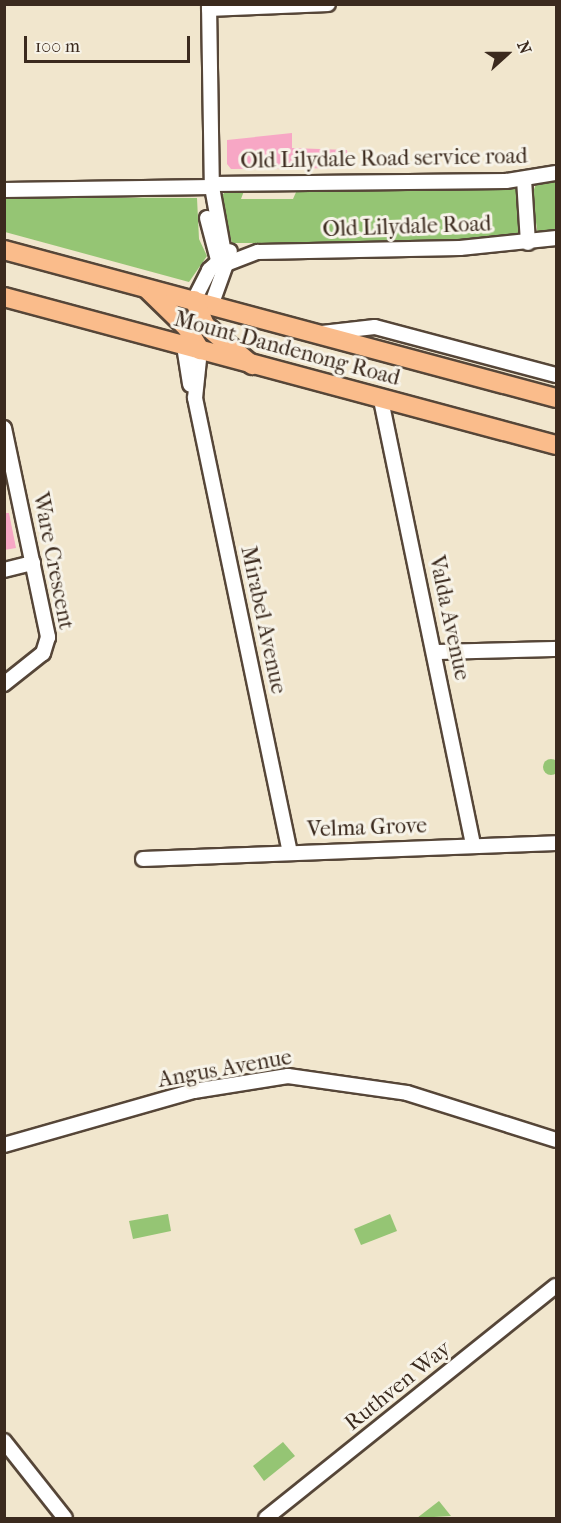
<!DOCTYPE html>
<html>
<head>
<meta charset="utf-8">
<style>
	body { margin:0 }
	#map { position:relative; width:561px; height:1523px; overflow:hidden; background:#f1e6cd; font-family:"IM FELL French Canon",serif }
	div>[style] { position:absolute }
	.green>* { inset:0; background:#95c574 }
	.round { border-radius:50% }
	.building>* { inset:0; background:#f7a7c5 }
	.roads { filter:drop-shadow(2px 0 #564638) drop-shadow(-2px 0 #564638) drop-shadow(0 2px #564638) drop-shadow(0 -2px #564638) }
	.minor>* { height:14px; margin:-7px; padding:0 7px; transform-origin:7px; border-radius:7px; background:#fff }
	.major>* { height:18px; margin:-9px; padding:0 9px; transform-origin:9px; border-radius:9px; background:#fabc8b }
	span { translate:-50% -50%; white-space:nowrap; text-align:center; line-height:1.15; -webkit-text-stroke:6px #f7f3e8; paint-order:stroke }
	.street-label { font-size:22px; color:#3b2a1e }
	.frame { position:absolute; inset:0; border:6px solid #3b2a1e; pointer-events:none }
	.north { position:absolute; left:477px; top:24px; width:60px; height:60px; -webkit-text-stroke:4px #f7f3e8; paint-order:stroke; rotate:69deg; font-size:16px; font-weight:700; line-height:24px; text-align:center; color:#3b2a1e }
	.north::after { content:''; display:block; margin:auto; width:21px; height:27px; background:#3b2a1e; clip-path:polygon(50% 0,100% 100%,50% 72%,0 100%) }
	.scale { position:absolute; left:24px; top:36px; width:166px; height:27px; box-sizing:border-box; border:3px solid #3b2a1e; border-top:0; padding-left:8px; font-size:18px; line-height:21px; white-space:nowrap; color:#3b2a1e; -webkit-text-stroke:4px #f7f3e8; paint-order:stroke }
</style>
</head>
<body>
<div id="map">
	<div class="green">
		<i style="clip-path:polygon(556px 178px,556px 232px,538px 236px,532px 195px,536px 184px)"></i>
		<i style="clip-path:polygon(519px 185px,522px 235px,447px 242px,232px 243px,220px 198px,225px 192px,244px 191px,241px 199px,293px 199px,297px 190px)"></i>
		<i style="clip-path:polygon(4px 197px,197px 198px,199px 239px,207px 256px,189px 282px,5px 232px)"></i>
		<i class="round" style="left:543px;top:759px;width:16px;height:16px"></i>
		<i style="clip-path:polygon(168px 1214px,171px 1231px,133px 1239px,129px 1221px)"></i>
		<i style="clip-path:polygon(390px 1214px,397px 1231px,361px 1245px,354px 1229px)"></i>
		<i style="clip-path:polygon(283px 1442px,295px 1456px,264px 1481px,253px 1466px)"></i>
		<i style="clip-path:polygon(439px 1501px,451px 1516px,417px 1518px)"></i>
	</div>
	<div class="building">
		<i style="clip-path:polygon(292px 133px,292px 148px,347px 150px,349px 168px,231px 169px,227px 164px,227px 140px)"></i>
		<i style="clip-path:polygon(4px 513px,9px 513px,16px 548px,4px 550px)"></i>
	</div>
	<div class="roads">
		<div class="minor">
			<i style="left:209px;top:4px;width:183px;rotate:89.1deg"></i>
			<i style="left:212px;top:187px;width:78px;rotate:79.7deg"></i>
			<i style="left:209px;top:9px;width:119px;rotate:-2.4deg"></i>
			<i style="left:524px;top:179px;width:64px;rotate:86.4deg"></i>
			<i style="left:212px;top:184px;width:294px;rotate:-0.6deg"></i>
			<i style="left:506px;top:181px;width:51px;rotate:-9.1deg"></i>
			<i style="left:4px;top:190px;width:208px;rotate:-0.8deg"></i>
			<i style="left:207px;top:218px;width:43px;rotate:75.3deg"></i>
			<i style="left:194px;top:300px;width:34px;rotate:-63deg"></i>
			<i style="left:209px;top:270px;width:28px;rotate:-42deg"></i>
			<i style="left:211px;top:306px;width:45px;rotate:-70.3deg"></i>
			<i style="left:226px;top:264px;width:34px;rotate:-21deg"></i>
			<i style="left:258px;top:252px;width:202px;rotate:-1.1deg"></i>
			<i style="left:460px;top:248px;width:97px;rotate:-5.9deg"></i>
			<i style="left:322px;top:333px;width:53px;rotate:-6.5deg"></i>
			<i style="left:375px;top:327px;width:187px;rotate:14.9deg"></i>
			<i style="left:184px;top:346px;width:39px;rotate:81deg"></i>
			<i style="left:200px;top:350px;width:48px;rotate:95.9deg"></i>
			<i style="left:195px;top:398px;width:463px;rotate:78.2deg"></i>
			<i style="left:381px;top:400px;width:455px;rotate:78.3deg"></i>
			<i style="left:4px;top:428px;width:214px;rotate:78.1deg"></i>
			<i style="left:48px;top:637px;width:17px;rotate:107deg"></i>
			<i style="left:43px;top:653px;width:50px;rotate:141.5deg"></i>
			<i style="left:4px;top:570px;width:30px;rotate:-14deg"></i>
			<i style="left:435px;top:652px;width:121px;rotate:-1.4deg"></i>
			<i style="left:143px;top:859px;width:413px;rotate:-2.2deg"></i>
			<i style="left:4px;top:1145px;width:198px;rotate:-15.9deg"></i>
			<i style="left:194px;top:1091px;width:95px;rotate:-9.1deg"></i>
			<i style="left:288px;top:1076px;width:120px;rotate:8.1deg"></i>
			<i style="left:407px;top:1093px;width:156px;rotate:17.5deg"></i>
			<i style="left:4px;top:1441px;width:98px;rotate:51.6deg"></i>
			<i style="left:266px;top:1518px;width:371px;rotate:-38.7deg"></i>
		</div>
		<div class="major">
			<i style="left:4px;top:250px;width:571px;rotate:15.01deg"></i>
			<i style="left:147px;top:289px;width:56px;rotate:44.3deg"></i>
			<i style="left:187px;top:328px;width:26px;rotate:59deg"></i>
			<i style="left:4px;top:297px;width:571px;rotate:15.01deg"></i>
			<i style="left:194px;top:300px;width:27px;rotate:66deg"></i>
			<i style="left:205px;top:325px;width:62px;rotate:40.4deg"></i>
		</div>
	</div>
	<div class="street-label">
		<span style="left:384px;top:159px;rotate:-1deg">Old Lilydale Road service road</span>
		<span style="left:407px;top:227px;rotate:-2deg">Old Lilydale Road</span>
		<span style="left:287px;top:349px;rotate:15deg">Mount Dandenong Road</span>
		<span style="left:53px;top:561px;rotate:79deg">Ware Crescent</span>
		<span style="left:449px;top:618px;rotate:78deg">Valda Avenue</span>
		<span style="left:263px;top:620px;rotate:78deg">Mirabel Avenue</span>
		<span style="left:367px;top:828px;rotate:-2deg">Velma Grove</span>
		<span style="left:225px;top:1069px;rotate:-10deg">Angus Avenue</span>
		<span style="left:398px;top:1386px;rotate:-39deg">Ruthven Way</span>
	</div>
	<div class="frame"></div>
	<div class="north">N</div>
	<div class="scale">100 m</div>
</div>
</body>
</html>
